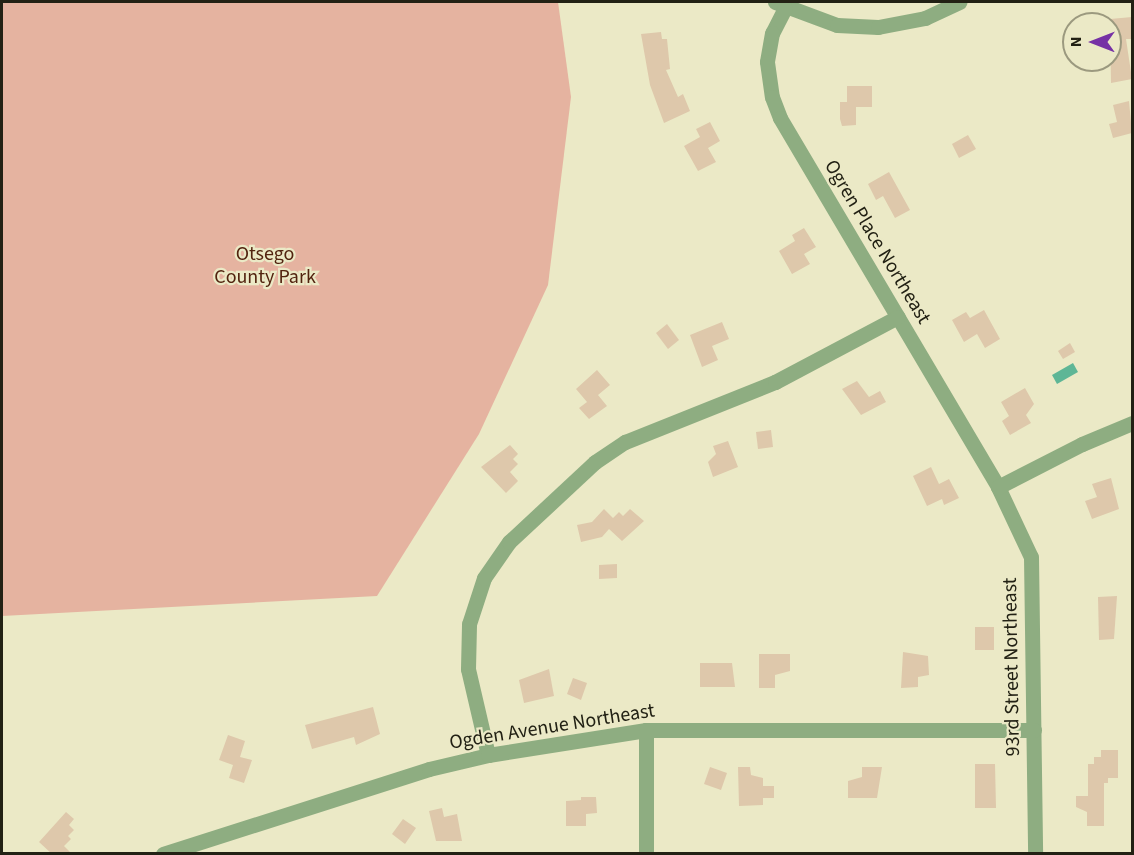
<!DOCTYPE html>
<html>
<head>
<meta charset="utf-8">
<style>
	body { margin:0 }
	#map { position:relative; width:1134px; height:855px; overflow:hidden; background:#ebe9c6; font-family:"Source Sans 3",sans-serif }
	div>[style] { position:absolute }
	.green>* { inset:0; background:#e5b3a0 }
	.water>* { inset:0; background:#5eb696 }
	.building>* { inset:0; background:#dec8ab }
	.street>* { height:15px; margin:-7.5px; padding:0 7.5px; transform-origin:7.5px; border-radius:7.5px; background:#8ead81 }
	span { translate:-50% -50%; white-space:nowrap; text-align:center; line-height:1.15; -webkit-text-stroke:4.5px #ebe9c6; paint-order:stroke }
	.street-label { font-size:20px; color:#222114 }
	.park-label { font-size:20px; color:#52230f }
	.frame { position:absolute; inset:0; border:3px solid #222114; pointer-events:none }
	.north { position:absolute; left:1062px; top:12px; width:60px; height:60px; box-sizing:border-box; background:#ebe9c6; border:2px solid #9b997f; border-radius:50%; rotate:270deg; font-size:16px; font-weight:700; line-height:24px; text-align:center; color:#222114 }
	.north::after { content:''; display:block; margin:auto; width:21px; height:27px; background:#7631a5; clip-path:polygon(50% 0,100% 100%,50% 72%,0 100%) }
</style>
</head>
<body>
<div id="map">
	<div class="green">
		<i style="clip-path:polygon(2px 2px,558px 2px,571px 97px,548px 285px,479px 434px,377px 596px,2px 616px)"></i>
	</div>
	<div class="water">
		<i style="clip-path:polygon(1073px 363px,1078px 372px,1057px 384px,1052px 375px)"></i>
	</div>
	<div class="building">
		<i style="clip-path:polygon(1132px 17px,1132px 39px,1126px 39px,1132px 79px,1111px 83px,1110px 19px)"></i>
		<i style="clip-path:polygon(661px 32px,662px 39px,667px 39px,670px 69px,666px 70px,678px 97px,683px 94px,690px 111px,664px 123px,650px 85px,641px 34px)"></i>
		<i style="clip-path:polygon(847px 86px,872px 86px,872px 107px,856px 107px,856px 125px,842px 126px,840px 119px,840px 102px,847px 102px)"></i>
		<i style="clip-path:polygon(1129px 101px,1132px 133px,1113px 138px,1109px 124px,1117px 122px,1113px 105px)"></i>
		<i style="clip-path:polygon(710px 122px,720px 141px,708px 148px,716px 162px,698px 171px,684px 146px,700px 137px,696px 129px)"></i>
		<i style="clip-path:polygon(968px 135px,976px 149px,959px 158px,952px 144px)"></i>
		<i style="clip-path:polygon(889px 172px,910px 210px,895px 218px,883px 196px,876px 200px,868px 184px)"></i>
		<i style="clip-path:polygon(804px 228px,816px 247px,804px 254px,810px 264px,792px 274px,779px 251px,795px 241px,792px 235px)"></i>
		<i style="clip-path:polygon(984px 310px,1000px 339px,985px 348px,977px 334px,964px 342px,952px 320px,966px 312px,970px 318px)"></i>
		<i style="clip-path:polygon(722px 322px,729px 339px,712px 346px,718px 360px,702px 367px,690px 335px)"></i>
		<i style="clip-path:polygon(667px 324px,679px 340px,668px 349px,656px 333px)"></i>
		<i style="clip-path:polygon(1070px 343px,1075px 352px,1063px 359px,1058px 351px)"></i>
		<i style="clip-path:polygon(597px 370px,610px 385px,598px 395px,607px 406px,589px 419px,579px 408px,587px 402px,576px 389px)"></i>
		<i style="clip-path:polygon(857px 381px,869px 397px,880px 391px,886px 402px,861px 415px,842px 389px)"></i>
		<i style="clip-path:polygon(1025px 388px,1034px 404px,1026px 415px,1031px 423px,1010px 435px,1002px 421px,1009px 416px,1001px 402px)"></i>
		<i style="clip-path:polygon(771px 430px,773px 447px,758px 449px,756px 432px)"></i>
		<i style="clip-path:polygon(728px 441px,738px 467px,713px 477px,708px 462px,716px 454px,713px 446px)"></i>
		<i style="clip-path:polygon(510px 445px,518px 454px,513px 459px,518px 464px,510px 472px,518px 481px,506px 493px,481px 467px)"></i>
		<i style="clip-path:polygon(931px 467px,939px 484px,949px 479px,959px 498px,944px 505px,942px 499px,927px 506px,913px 476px)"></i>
		<i style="clip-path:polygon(1111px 478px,1119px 509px,1092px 519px,1085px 501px,1097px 497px,1092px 484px)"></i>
		<i style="clip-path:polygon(604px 509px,613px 518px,619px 512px,623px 516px,630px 509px,644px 521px,622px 541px,609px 529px,602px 537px,581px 542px,577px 525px,592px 522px)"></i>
		<i style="clip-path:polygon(617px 564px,617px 578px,599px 579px,599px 565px)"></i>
		<i style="clip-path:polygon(1117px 596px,1114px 639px,1099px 640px,1098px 597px)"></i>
		<i style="clip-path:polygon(975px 627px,994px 627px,994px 650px,975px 650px)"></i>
		<i style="clip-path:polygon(903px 652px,928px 656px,929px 675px,918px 677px,918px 687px,901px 688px)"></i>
		<i style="clip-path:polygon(759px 654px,790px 654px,790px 671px,775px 675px,775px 688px,759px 688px)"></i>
		<i style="clip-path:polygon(700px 663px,732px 663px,735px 687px,700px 687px)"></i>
		<i style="clip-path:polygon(549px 669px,554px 696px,524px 703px,519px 680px)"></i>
		<i style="clip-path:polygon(573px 678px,587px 683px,581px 700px,567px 694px)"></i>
		<i style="clip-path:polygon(373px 707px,380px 734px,356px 745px,354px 737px,312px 749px,305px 725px)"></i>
		<i style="clip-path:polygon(228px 735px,245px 741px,240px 757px,252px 760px,244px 783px,229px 778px,233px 765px,219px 760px)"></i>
		<i style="clip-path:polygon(1101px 750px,1118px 750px,1118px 778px,1108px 778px,1108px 783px,1104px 783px,1104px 826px,1087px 826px,1087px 812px,1076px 807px,1076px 796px,1088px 796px,1088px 764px,1094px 764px,1094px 757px,1101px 757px)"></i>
		<i style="clip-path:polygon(975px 764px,995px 764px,996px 808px,975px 808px)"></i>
		<i style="clip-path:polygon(710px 767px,727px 773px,721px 790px,704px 784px)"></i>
		<i style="clip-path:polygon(738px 767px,750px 767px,751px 775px,763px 778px,763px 786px,774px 786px,774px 798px,763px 798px,763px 805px,739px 806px)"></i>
		<i style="clip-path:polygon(862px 767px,882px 767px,877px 798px,848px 798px,848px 781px,862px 777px)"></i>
		<i style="clip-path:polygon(581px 797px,596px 797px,597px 813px,586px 814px,586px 826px,566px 826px,566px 801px,581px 800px)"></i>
		<i style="clip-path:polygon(442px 808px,444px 817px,457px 814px,462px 841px,436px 841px,429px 811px)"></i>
		<i style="clip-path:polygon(66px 812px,74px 819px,69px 825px,74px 830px,68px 836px,71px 839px,64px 846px,72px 854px,52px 854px,39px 842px)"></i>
		<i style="clip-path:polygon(403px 819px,416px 828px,405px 844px,392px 834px)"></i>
	</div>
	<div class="street">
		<i style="left:775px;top:2px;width:66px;rotate:20.4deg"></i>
		<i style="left:837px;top:25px;width:41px;rotate:2.8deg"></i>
		<i style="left:878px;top:27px;width:48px;rotate:-10.8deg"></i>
		<i style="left:925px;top:18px;width:38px;rotate:-25deg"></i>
		<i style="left:785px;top:8px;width:28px;rotate:117deg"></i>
		<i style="left:772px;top:33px;width:29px;rotate:100deg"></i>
		<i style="left:767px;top:62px;width:35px;rotate:82deg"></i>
		<i style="left:772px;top:97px;width:22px;rotate:69deg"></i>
		<i style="left:780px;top:118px;width:429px;rotate:59.4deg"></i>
		<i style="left:998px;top:487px;width:77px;rotate:64.8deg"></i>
		<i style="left:1031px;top:557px;width:297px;rotate:89.2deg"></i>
		<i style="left:998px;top:487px;width:94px;rotate:-27.1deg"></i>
		<i style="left:1082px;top:444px;width:54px;rotate:-22.8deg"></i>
		<i style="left:488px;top:755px;width:88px;rotate:-103.1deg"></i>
		<i style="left:468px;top:669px;width:45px;rotate:-88.7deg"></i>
		<i style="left:469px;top:624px;width:48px;rotate:-71.9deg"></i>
		<i style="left:484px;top:578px;width:44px;rotate:-55.2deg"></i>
		<i style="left:509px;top:542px;width:117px;rotate:-42.9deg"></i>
		<i style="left:595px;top:462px;width:36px;rotate:-34deg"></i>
		<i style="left:625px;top:442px;width:162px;rotate:-21.8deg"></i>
		<i style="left:775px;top:382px;width:139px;rotate:-27.9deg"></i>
		<i style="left:163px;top:854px;width:279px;rotate:-17.7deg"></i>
		<i style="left:429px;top:769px;width:61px;rotate:-13.3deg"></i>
		<i style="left:488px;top:755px;width:160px;rotate:-9deg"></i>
		<i style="left:646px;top:730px;width:388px"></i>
		<i style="left:646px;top:854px;width:124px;rotate:-90deg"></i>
	</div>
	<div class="street-label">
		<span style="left:877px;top:242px;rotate:59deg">Ogren Place Northeast</span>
		<span style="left:1012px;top:667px;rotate:-91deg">93rd Street Northeast</span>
		<span style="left:552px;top:727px;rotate:-9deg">Ogden Avenue Northeast</span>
	</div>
	<div class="park-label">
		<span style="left:265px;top:266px">Otsego<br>County Park</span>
	</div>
	<div class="frame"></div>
	<div class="north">N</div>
</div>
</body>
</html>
